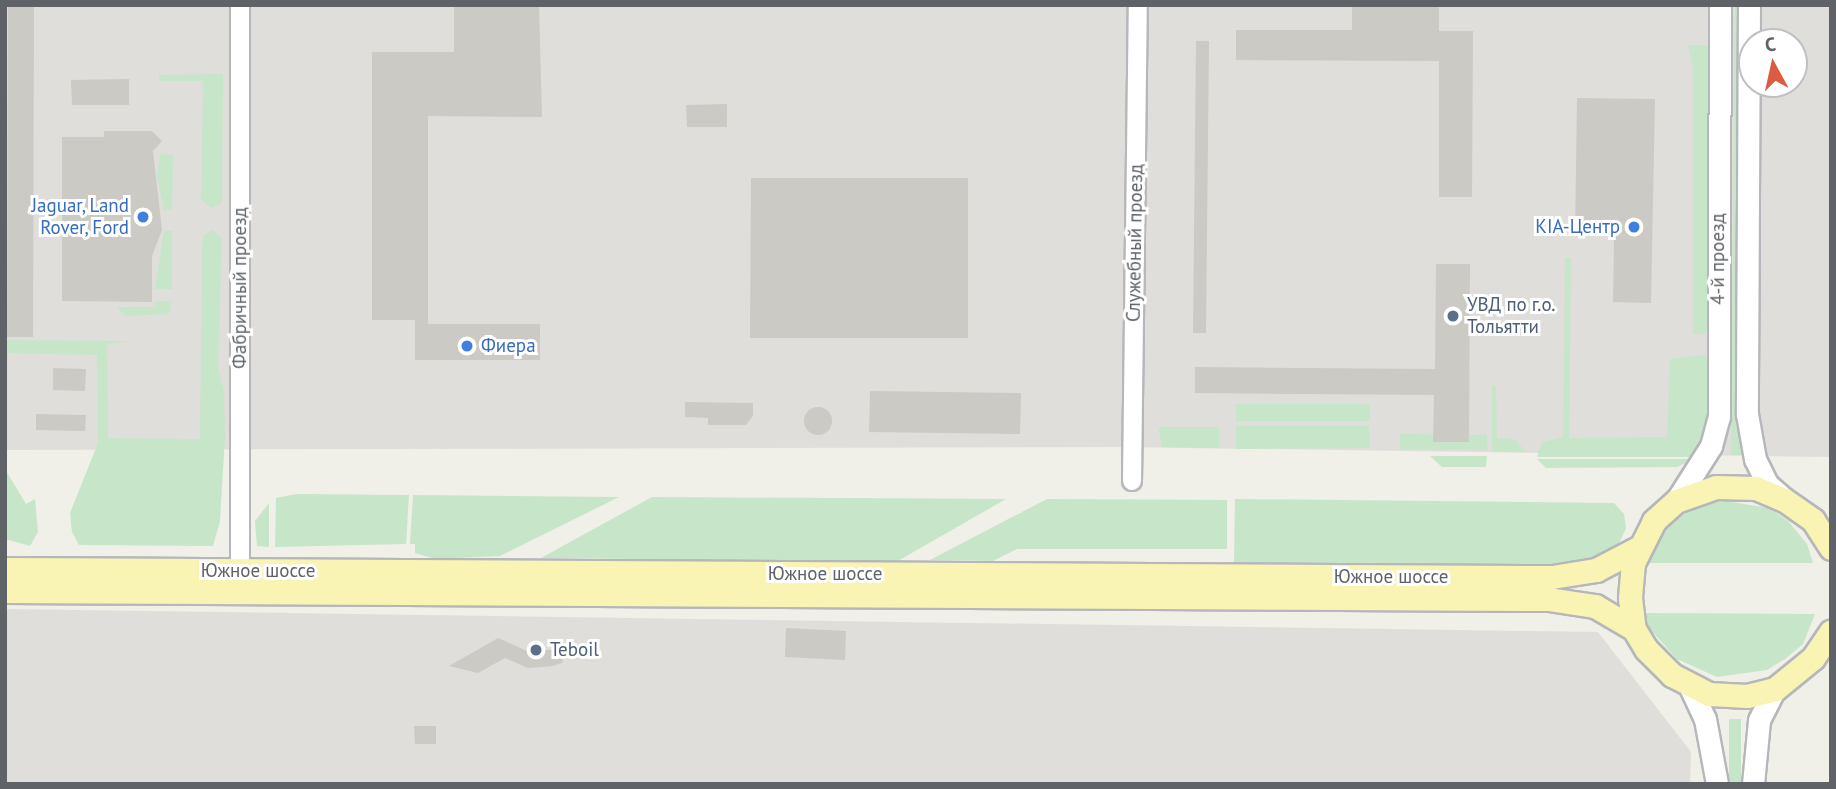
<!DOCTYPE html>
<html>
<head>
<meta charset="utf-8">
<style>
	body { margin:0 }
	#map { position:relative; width:1836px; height:789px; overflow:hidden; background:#f0efe8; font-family:"PT Sans",sans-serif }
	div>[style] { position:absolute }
	.industrial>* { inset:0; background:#dfdeda }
	.green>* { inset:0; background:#c7e5c9 }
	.building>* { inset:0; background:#cccac4 }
	.round { border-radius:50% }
	.roads { filter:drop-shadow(2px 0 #b5b7bb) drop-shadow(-2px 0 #b5b7bb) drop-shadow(0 2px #b5b7bb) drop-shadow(0 -2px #b5b7bb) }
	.tertiary>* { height:18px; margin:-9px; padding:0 9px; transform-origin:9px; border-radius:9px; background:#fff }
	.secondary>* { height:21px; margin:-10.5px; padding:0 10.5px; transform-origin:10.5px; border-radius:10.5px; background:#fff }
	.primary>* { height:23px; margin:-11.5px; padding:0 11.5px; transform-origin:11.5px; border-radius:11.5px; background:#f9f4b3 }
	.dots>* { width:19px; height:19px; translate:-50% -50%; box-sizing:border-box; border:4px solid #fff; border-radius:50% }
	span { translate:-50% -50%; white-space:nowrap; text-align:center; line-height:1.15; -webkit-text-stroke:6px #fff; paint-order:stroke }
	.shop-label { font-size:19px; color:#366cbe }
	.right { translate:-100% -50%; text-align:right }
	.left { translate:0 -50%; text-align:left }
	.street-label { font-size:19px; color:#5f6267 }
	.service-label { font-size:19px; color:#4e5e75 }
	.frame { position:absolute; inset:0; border:7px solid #5f6267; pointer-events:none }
	.north { position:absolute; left:1738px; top:28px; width:70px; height:70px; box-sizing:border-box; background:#fff; border:2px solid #bfc0c2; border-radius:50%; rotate:352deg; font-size:19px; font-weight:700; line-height:28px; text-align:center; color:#5f6267 }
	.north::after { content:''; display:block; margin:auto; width:24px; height:32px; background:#dd5b41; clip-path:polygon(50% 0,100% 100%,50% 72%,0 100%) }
</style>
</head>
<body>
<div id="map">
	<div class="industrial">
		<i style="clip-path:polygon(evenodd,5px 5px,1831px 5px,1831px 457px,1120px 447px,5px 450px,5px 5px,1752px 42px,1794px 42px,1794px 84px,1752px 84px,1752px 42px)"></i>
		<i style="clip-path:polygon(5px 609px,1598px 632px,1691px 752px,1690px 784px,5px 784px)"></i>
	</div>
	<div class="green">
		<i style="clip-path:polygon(1735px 5px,1746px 5px,1742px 455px,1731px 455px)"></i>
		<i style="clip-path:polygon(1688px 45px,1712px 45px,1712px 331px,1700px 334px,1693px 334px,1693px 68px)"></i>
		<i style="clip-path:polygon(223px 74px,222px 203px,211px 208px,201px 200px,203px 81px,159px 81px,159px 75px)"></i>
		<i style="clip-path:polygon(160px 154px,173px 155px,172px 210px,164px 210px,157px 176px)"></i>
		<i style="clip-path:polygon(213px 230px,222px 238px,218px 367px,224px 392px,225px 436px,220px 521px,213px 546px,79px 545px,72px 532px,70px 513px,98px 443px,97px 355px,8px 353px,5px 394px,5px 340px,129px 341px,107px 345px,108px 438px,200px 439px,202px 244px,204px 235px)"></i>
		<i style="clip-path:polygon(164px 231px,172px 231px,172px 289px,155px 289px)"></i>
		<i style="clip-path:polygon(1565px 258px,1571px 258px,1569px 438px,1667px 437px,1670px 359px,1702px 355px,1709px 357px,1715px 417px,1697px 457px,1537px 457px,1542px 442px,1563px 437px)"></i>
		<i style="clip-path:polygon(156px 301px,172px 301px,169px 314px,125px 316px,117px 307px,155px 307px)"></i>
		<i style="clip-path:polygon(1492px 386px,1496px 386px,1497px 438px,1514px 439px,1526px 452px,1492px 451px)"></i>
		<i style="clip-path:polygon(1236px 404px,1370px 404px,1370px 421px,1236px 421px)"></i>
		<i style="clip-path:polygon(1236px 426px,1369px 426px,1370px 448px,1236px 449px)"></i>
		<i style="clip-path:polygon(1158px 427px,1219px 427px,1219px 448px,1162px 447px)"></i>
		<i style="clip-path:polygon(1400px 434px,1487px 435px,1487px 450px,1400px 449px)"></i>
		<i style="clip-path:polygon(1430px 456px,1487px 456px,1486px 467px,1442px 467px)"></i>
		<i style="clip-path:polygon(1537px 459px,1694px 459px,1677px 467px,1546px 468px)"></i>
		<i style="clip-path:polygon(5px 469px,26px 504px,35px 499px,38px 532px,30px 546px,5px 539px)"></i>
		<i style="clip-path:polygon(296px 494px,409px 495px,406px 544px,275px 547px,276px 498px)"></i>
		<i style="clip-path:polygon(413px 495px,619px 497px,500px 556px,435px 559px,415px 553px,415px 544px,410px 544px)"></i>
		<i style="clip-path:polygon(652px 497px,1006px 499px,896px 562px,541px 558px)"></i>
		<i style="clip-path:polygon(1047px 499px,1227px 500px,1227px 549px,1017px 549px,993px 561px,930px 560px)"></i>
		<i style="clip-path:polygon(1235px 499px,1614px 503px,1624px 514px,1626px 528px,1618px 546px,1584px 566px,1234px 564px)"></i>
		<i style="clip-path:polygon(1725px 501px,1769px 508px,1788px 521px,1807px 544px,1813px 563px,1645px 563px,1651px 541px,1666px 524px,1703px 504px)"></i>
		<i style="clip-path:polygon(269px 503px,269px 547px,257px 546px,255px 521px)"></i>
		<i style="clip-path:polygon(1645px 613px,1815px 614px,1803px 644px,1785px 659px,1767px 670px,1717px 677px,1677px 659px,1648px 627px)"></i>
		<i style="clip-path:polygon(1729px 719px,1741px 719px,1741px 784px,1729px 784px)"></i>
	</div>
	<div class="building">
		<i style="clip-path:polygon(8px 5px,34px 5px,33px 337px,7px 337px)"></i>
		<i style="clip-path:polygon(454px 5px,539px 5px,542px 117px,428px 116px,428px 324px,540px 324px,540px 360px,415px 360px,415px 320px,372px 320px,372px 52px,454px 52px)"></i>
		<i style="clip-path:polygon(1352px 5px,1439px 5px,1439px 31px,1473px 31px,1472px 197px,1439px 197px,1439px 61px,1236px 60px,1236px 30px,1352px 30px)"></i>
		<i style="clip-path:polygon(1196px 41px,1209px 41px,1206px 333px,1193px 333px)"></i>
		<i style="clip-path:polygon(129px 79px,129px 105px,72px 105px,71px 80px)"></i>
		<i style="clip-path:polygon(1577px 98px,1655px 99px,1651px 303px,1613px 302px,1614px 236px,1575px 236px)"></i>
		<i style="clip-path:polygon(727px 104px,727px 127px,687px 127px,686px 105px)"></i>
		<i style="clip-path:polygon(104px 131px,152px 131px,162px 141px,153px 151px,162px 230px,152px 256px,152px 302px,62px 301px,62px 137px,104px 137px)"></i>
		<i style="clip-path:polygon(751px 178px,968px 178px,968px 338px,750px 338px)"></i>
		<i style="clip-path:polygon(1436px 264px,1470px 264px,1469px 442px,1433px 442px,1434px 395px,1195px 393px,1195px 367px,1435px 369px)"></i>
		<i style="clip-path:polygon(53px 368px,86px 369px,85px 391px,53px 390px)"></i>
		<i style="clip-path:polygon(870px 391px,1021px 393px,1020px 434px,869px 432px)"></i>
		<i style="clip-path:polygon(685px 402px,753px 403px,753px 416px,746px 425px,708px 425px,708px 418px,685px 417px)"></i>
		<i class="round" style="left:804px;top:407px;width:28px;height:28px"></i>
		<i style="clip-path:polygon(36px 414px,86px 415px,85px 431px,36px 430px)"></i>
		<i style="clip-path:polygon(786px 628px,846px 631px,845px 660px,785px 657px)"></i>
		<i style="clip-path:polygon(498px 638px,525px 650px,566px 650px,562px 663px,553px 666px,528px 668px,505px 658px,478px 673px,449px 666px)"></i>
		<i style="clip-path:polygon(414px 726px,436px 726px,436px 744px,415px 744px)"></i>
	</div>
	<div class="roads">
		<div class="tertiary">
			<i style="left:1132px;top:481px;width:476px;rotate:-89.3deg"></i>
			<i style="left:240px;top:571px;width:566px;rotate:-90deg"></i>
		</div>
		<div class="secondary">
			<i style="left:1749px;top:5px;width:409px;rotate:90.3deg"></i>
			<i style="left:1747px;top:414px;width:46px;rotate:79.9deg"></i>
			<i style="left:1755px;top:459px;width:28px;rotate:64deg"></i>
			<i style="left:1767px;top:484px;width:21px;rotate:41deg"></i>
			<i style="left:1676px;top:501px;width:65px;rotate:-57.5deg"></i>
			<i style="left:1711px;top:446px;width:30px;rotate:-75deg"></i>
			<i style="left:1719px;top:417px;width:412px;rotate:-89.9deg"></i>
			<i style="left:1690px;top:687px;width:35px;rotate:65deg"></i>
			<i style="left:1705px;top:719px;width:66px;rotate:79.5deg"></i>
			<i style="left:1753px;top:784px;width:64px;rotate:-84.6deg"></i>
			<i style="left:1759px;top:720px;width:35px;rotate:-63deg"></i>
		</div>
		<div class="primary">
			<i style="left:1831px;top:548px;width:33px;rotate:-123deg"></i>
			<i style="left:1813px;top:520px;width:35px;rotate:-145deg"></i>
			<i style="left:1784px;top:500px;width:30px;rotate:-157deg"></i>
			<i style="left:1756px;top:488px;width:40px;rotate:-178.6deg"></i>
			<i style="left:1716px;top:487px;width:42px;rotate:160.7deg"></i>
			<i style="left:1676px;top:501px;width:30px;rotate:138deg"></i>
			<i style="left:1654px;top:521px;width:47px;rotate:116.6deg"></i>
			<i style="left:1633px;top:563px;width:35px;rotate:95deg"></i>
			<i style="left:1630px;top:598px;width:31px;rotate:83deg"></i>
			<i style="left:1634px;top:629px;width:23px;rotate:59deg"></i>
			<i style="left:1646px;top:649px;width:37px;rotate:45deg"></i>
			<i style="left:1672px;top:675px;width:42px;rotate:27.2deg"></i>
			<i style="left:1709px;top:694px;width:38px;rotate:3deg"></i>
			<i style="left:1747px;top:696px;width:29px;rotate:-14deg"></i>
			<i style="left:1775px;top:689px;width:49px;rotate:-39.2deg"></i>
			<i style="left:1813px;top:658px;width:32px;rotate:-56deg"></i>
			<i style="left:5px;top:569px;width:1547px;rotate:0.3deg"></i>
			<i style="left:1552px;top:577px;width:45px;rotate:-9deg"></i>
			<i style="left:1596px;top:570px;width:47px;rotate:-27.6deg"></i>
			<i style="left:5px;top:591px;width:1543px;rotate:0.3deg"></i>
			<i style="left:1548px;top:599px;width:48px;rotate:8.5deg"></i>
			<i style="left:1595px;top:606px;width:45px;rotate:30.5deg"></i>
		</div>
	</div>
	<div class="dots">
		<i style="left:143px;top:217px;background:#3f7fe0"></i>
		<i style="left:1634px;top:227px;background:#3f7fe0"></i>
		<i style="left:1453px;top:316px;background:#5c6f8a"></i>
		<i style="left:467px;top:346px;background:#3f7fe0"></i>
		<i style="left:536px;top:650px;background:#5c6f8a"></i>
	</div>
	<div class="shop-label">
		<span class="right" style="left:129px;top:217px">Jaguar, Land<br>Rover, Ford</span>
		<span class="right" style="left:1620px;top:227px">KIA-Центр</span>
		<span class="left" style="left:481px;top:346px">Фиера</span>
	</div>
	<div class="street-label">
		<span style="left:1135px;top:243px;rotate:-89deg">Служебный проезд</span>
		<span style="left:1718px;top:259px;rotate:-90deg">4-й проезд</span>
		<span style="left:240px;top:288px;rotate:-90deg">Фабричный проезд</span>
		<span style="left:258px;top:571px">Южное шоссе</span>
		<span style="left:825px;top:574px">Южное шоссе</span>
		<span style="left:1391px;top:577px">Южное шоссе</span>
	</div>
	<div class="service-label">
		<span class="left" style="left:1467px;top:316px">УВД по г.о.<br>Тольятти</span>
		<span class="left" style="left:550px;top:650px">Teboil</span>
	</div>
	<div class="frame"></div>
	<div class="north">С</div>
</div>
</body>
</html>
